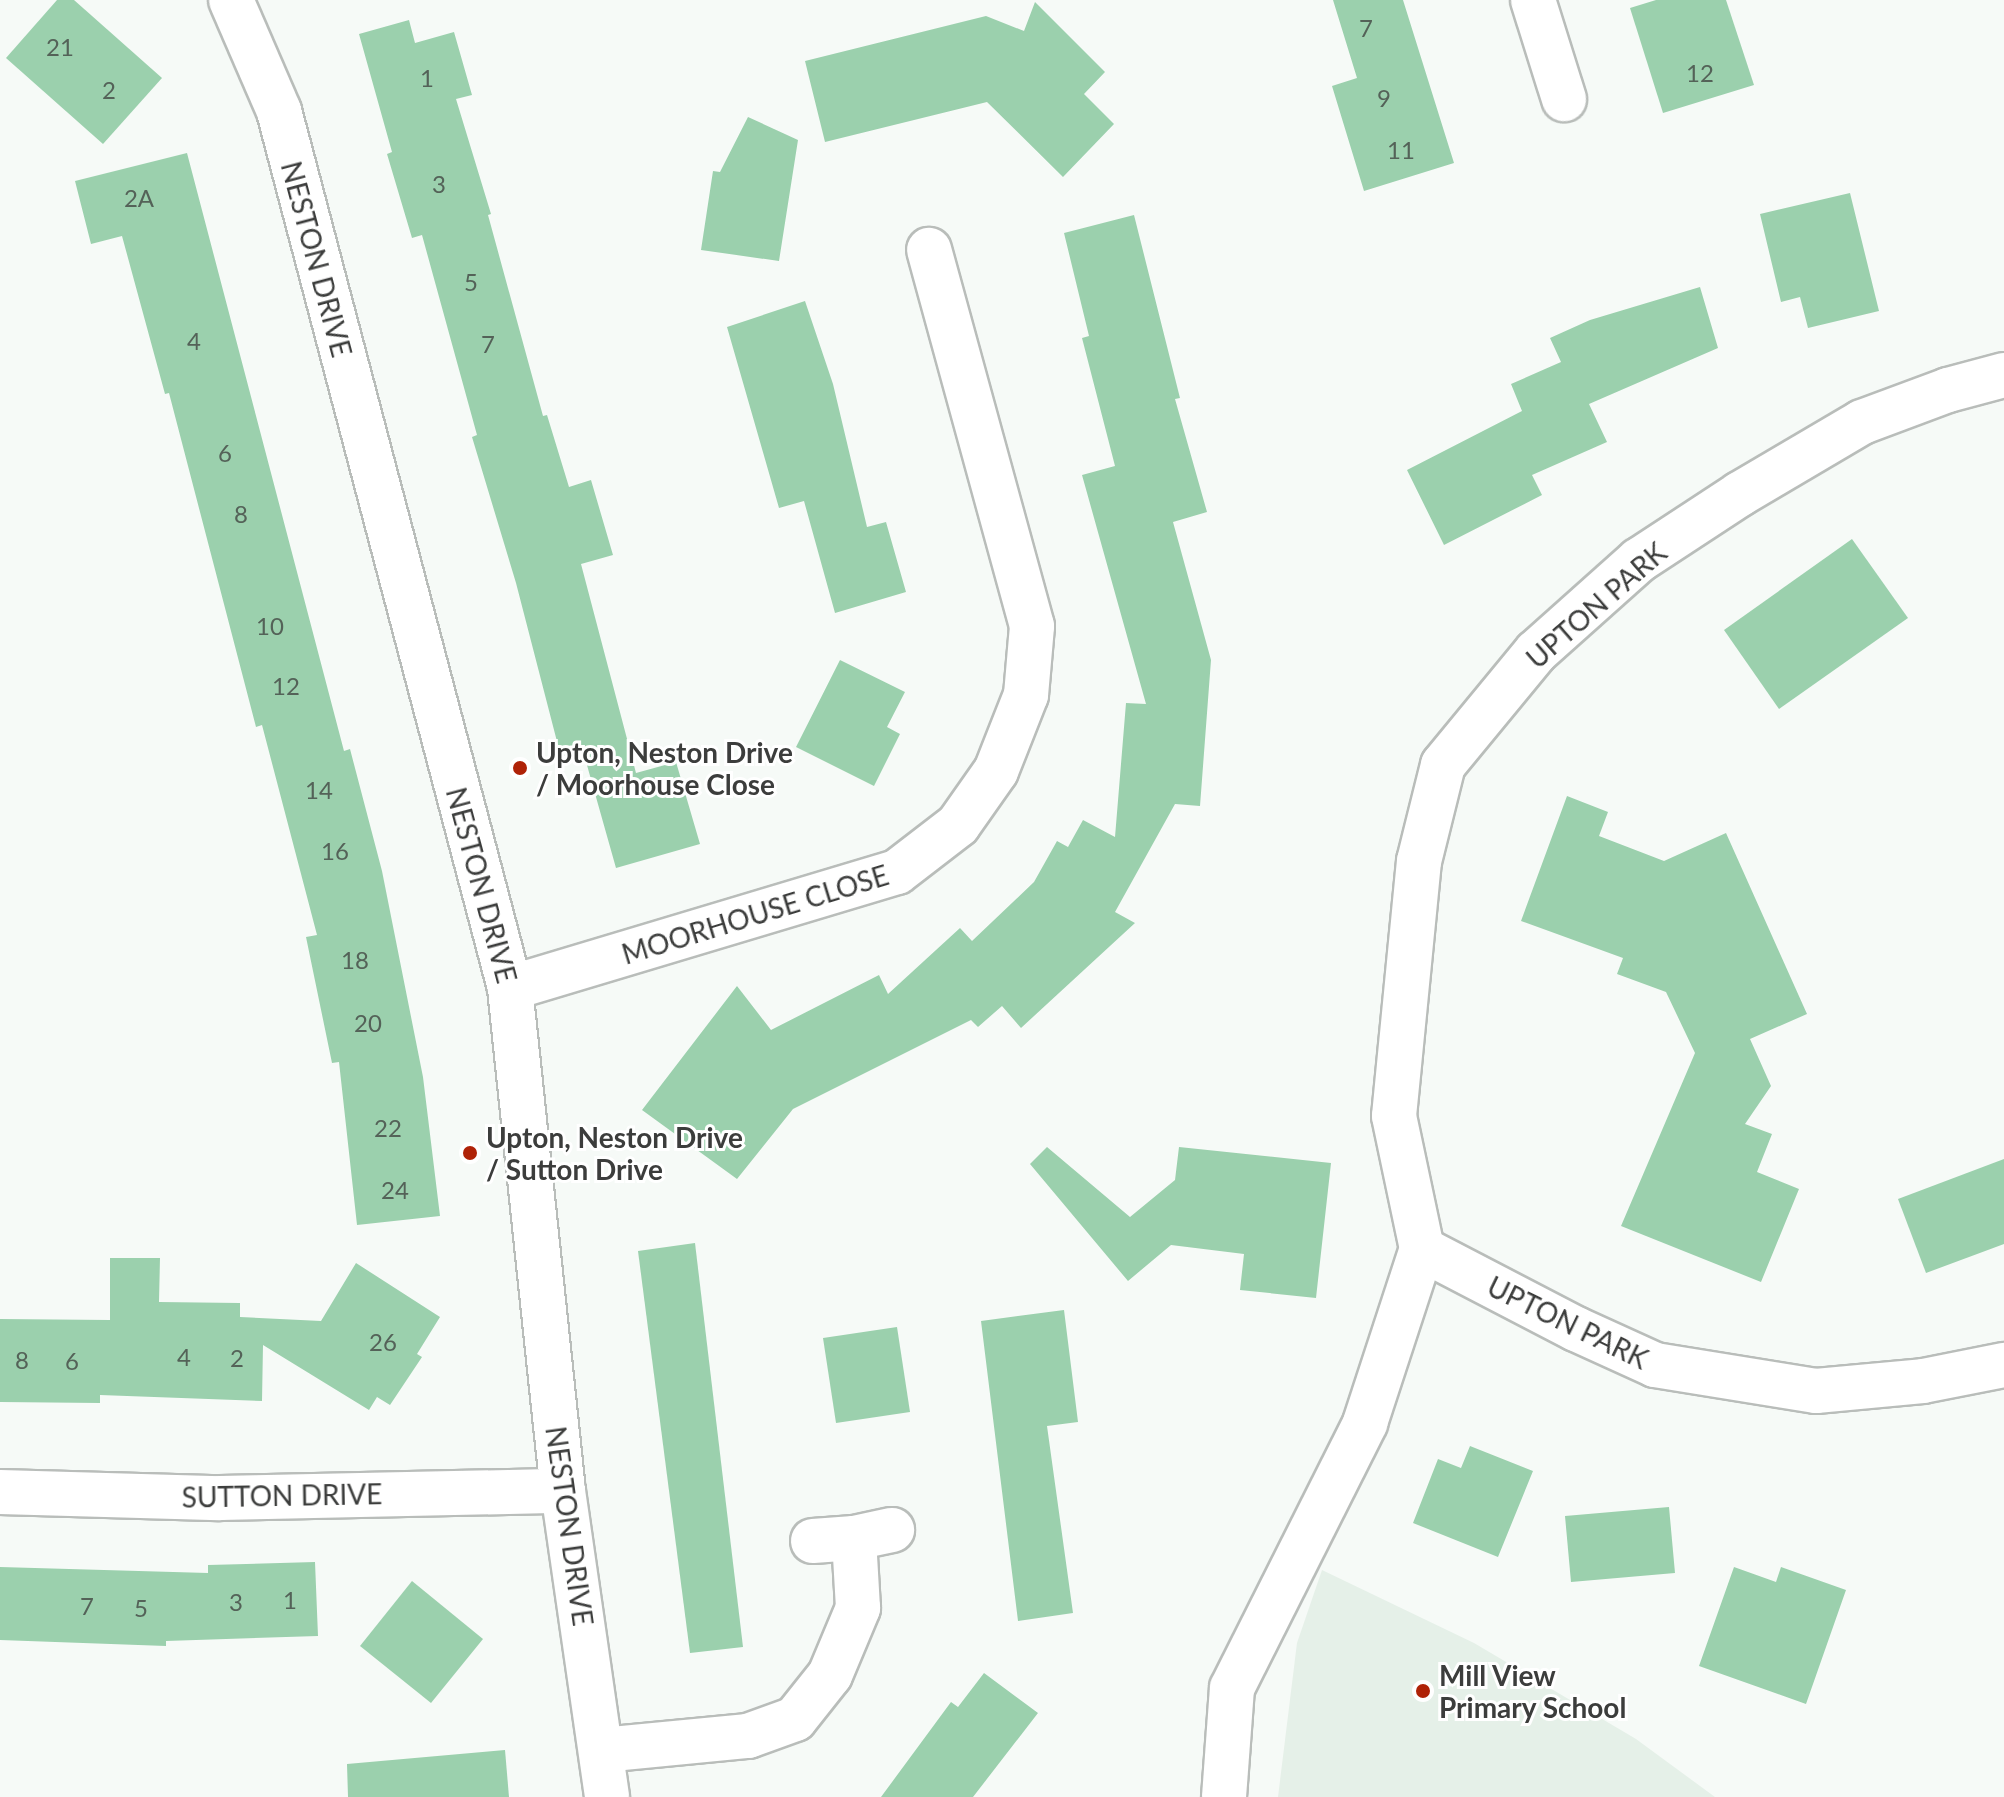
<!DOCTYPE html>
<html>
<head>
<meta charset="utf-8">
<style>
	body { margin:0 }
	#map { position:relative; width:2004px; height:1797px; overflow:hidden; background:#f6faf7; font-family:Lato,sans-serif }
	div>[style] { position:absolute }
	.built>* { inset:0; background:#e5f0e8 }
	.building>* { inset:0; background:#9bd0ad }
	.roads { filter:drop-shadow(2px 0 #b9bdba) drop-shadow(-2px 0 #b9bdba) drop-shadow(0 2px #b9bdba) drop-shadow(0 -2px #b9bdba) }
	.minor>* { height:44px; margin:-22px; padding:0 22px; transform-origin:22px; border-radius:22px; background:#fff }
	.dots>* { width:22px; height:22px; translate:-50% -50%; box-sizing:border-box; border:4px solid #fff; border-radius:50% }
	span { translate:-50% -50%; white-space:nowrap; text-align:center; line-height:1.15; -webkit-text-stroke:6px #fff; paint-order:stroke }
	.number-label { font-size:24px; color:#546258 }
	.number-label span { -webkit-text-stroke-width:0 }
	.street-label { font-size:28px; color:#3c3d3c }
	.poi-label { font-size:28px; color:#3c3d3c; font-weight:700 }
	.left { translate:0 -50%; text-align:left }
</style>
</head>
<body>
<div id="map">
	<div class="built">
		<i style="clip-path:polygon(1322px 1570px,1474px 1643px,1636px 1739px,1715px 1797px,1278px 1797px,1297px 1643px)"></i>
	</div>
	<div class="building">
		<i style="clip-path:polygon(57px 0,74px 0,162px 78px,103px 144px,6px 58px)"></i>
		<i style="clip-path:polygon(1333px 0,1403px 0,1454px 163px,1364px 191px,1332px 86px,1357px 78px)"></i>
		<i style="clip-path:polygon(1656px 0,1726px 0,1754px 85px,1663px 113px,1630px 8px)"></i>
		<i style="clip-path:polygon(1035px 2px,1105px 72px,1084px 94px,1114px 124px,1063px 177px,987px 102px,825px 142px,805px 61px,986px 16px,1024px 31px)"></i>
		<i style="clip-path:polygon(409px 20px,415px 43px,454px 32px,472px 95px,456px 99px,491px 214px,488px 215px,543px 416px,547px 415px,569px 487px,591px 480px,613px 555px,581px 564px,636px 773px,676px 762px,700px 844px,616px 868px,583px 751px,561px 757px,516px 583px,472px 437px,477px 435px,422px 235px,412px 238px,387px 154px,392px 152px,359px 34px)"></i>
		<i style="clip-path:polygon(748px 117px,798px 140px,779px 261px,701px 250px,713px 171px,720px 172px)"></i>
		<i style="clip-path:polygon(187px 153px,344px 751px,350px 749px,382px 871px,423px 1077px,440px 1216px,357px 1225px,339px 1062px,332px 1063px,306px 937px,317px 935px,262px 725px,256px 727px,169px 393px,165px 394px,122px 236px,91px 244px,75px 181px)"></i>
		<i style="clip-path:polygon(1850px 193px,1879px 311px,1808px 328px,1800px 297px,1781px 302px,1760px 214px)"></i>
		<i style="clip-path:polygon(1134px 215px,1180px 398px,1175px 399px,1207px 512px,1173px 522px,1211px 660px,1200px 806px,1175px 804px,1115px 912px,1135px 923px,1021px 1028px,1002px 1006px,978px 1027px,971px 1020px,793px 1109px,737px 1179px,642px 1110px,737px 986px,771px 1030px,879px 975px,888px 994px,960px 928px,972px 941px,1034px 882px,1057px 841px,1068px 847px,1083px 820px,1115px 837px,1126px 703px,1146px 704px,1082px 475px,1115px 466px,1082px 338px,1089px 336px,1064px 233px)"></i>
		<i style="clip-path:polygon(1700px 287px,1718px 348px,1589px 404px,1607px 442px,1532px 475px,1542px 495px,1444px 545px,1407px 470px,1522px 411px,1511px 384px,1561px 362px,1550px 338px,1590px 320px)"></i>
		<i style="clip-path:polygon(805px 301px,833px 384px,867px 527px,886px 522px,906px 592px,835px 613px,804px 501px,779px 508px,727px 327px)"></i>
		<i style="clip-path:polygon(1852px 539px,1908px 618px,1779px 709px,1724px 630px)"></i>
		<i style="clip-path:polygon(840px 660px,905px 692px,887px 727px,900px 734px,874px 786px,796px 747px)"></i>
		<i style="clip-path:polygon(1567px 796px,1608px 812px,1599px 836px,1664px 861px,1726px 833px,1807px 1014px,1750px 1039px,1771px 1086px,1745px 1124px,1772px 1134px,1757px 1172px,1799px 1189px,1761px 1282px,1621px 1226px,1695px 1053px,1666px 992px,1617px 974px,1623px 958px,1521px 921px)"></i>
		<i style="clip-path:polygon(1047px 1147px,1130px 1217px,1175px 1180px,1179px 1147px,1331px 1163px,1316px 1298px,1240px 1290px,1244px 1254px,1171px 1245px,1128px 1281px,1030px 1164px)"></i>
		<i style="clip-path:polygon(2004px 1159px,2004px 1244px,1926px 1273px,1898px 1199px)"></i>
		<i style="clip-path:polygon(695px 1243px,743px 1647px,690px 1653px,638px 1251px)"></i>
		<i style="clip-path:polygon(110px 1258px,160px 1258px,159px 1302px,240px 1303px,240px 1317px,321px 1321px,356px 1263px,440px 1317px,417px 1354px,422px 1357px,390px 1405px,377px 1397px,369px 1410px,263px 1345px,262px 1401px,100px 1395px,100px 1403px,0 1402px,0 1319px,110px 1320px)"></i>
		<i style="clip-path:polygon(1064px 1310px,1078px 1422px,1047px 1426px,1073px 1613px,1018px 1621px,981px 1321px)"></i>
		<i style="clip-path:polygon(897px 1327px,910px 1412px,836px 1423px,823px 1338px)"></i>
		<i style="clip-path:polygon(1470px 1446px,1533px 1471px,1498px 1557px,1413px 1523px,1438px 1459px,1461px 1468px)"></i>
		<i style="clip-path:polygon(1669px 1507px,1675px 1573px,1571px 1582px,1565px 1516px)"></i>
		<i style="clip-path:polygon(315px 1562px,318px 1636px,166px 1641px,166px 1646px,0 1640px,0 1567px,208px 1573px,208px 1565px)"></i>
		<i style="clip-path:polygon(1734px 1567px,1776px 1582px,1781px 1567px,1846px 1590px,1806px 1704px,1699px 1666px)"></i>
		<i style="clip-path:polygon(412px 1581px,483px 1639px,431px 1703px,360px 1646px)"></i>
		<i style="clip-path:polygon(984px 1673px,1038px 1713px,973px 1797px,881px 1797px,951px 1702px,958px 1707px)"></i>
		<i style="clip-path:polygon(505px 1750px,509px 1797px,348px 1797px,347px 1764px)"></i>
	</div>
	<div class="roads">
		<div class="minor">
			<i style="left:231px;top:0;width:121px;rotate:66.6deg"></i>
			<i style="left:279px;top:111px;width:907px;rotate:75.24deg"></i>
			<i style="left:510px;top:988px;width:506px;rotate:83.99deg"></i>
			<i style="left:563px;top:1491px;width:309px;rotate:81.8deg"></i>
			<i style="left:1533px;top:0;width:104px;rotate:72.6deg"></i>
			<i style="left:2004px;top:375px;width:58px;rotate:165deg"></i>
			<i style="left:1948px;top:390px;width:92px;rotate:159.6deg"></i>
			<i style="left:1862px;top:422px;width:142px;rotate:149.5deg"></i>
			<i style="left:1740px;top:494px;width:121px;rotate:146.8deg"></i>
			<i style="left:1639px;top:560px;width:138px;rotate:138.2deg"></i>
			<i style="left:1536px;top:652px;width:146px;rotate:129.5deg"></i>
			<i style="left:1443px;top:765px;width:99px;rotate:104deg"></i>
			<i style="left:1419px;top:861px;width:256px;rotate:95.6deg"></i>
			<i style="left:1394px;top:1116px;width:136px;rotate:78.1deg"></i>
			<i style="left:1422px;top:1249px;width:174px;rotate:27.5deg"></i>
			<i style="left:1576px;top:1329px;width:87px;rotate:24.5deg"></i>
			<i style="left:1655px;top:1365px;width:163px;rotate:9.2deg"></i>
			<i style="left:1816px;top:1391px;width:107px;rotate:-5.3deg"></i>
			<i style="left:1923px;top:1381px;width:83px;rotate:-11.2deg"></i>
			<i style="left:510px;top:988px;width:404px;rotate:-16.7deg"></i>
			<i style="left:897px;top:872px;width:77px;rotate:-37.6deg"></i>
			<i style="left:958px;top:825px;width:66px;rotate:-54.9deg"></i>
			<i style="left:996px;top:771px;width:82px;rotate:-68.5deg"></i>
			<i style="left:1026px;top:695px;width:69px;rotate:-85deg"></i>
			<i style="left:1032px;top:626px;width:390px;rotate:-105.3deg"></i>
			<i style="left:0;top:1492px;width:220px;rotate:1.6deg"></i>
			<i style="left:220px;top:1498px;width:343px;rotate:-1.2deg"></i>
			<i style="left:813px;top:1541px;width:41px;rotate:-4.2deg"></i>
			<i style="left:854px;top:1538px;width:39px;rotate:-12deg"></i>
			<i style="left:602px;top:1750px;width:147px;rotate:-5.5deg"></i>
			<i style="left:748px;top:1736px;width:50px;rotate:-19.9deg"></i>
			<i style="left:795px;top:1719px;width:56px;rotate:-51.5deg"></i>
			<i style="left:830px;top:1675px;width:73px;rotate:-67.3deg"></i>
			<i style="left:858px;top:1608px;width:70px;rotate:-93.3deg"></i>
			<i style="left:1224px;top:1797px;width:109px;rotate:-85.8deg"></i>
			<i style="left:1232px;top:1688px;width:297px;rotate:-63.3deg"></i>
			<i style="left:1365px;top:1423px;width:183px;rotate:-71.9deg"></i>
		</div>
	</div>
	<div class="dots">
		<i style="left:520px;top:768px;background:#af2207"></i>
		<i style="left:470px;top:1153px;background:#af2207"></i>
		<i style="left:1423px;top:1691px;background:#af2207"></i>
	</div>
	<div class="number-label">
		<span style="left:1366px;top:28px">7</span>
		<span style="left:60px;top:47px">21</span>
		<span style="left:1700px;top:73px">12</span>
		<span style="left:427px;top:78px">1</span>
		<span style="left:109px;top:90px">2</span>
		<span style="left:1384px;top:98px">9</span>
		<span style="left:1401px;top:150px">11</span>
		<span style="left:439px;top:184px">3</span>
		<span style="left:139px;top:198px">2A</span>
		<span style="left:471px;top:282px">5</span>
		<span style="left:194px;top:341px">4</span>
		<span style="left:488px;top:344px">7</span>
		<span style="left:225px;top:453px">6</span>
		<span style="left:241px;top:514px">8</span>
		<span style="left:270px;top:626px">10</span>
		<span style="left:286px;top:686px">12</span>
		<span style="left:319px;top:790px">14</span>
		<span style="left:335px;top:851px">16</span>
		<span style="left:355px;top:960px">18</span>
		<span style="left:368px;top:1023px">20</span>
		<span style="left:388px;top:1128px">22</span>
		<span style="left:395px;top:1190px">24</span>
		<span style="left:383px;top:1342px">26</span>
		<span style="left:184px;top:1357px">4</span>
		<span style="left:237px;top:1358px">2</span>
		<span style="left:22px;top:1360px">8</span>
		<span style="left:72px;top:1361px">6</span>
		<span style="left:290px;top:1600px">1</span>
		<span style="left:236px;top:1602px">3</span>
		<span style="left:87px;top:1606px">7</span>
		<span style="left:141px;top:1608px">5</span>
	</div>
	<div class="street-label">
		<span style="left:317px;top:259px;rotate:75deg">NESTON DRIVE</span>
		<span style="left:1596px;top:605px;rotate:-41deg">UPTON PARK</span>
		<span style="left:482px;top:885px;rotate:75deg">NESTON DRIVE</span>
		<span style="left:755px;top:914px;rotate:-17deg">MOORHOUSE CLOSE</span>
		<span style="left:1568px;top:1322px;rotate:26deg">UPTON PARK</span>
		<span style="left:282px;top:1495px;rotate:-1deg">SUTTON DRIVE</span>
		<span style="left:570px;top:1526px;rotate:82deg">NESTON DRIVE</span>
	</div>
	<div class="poi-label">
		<span class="left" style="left:536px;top:768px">Upton, Neston Drive<br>/ Moorhouse Close</span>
		<span class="left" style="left:486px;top:1153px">Upton, Neston Drive<br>/ Sutton Drive</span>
		<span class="left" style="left:1439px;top:1691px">Mill View<br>Primary School</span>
	</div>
</div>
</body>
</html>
